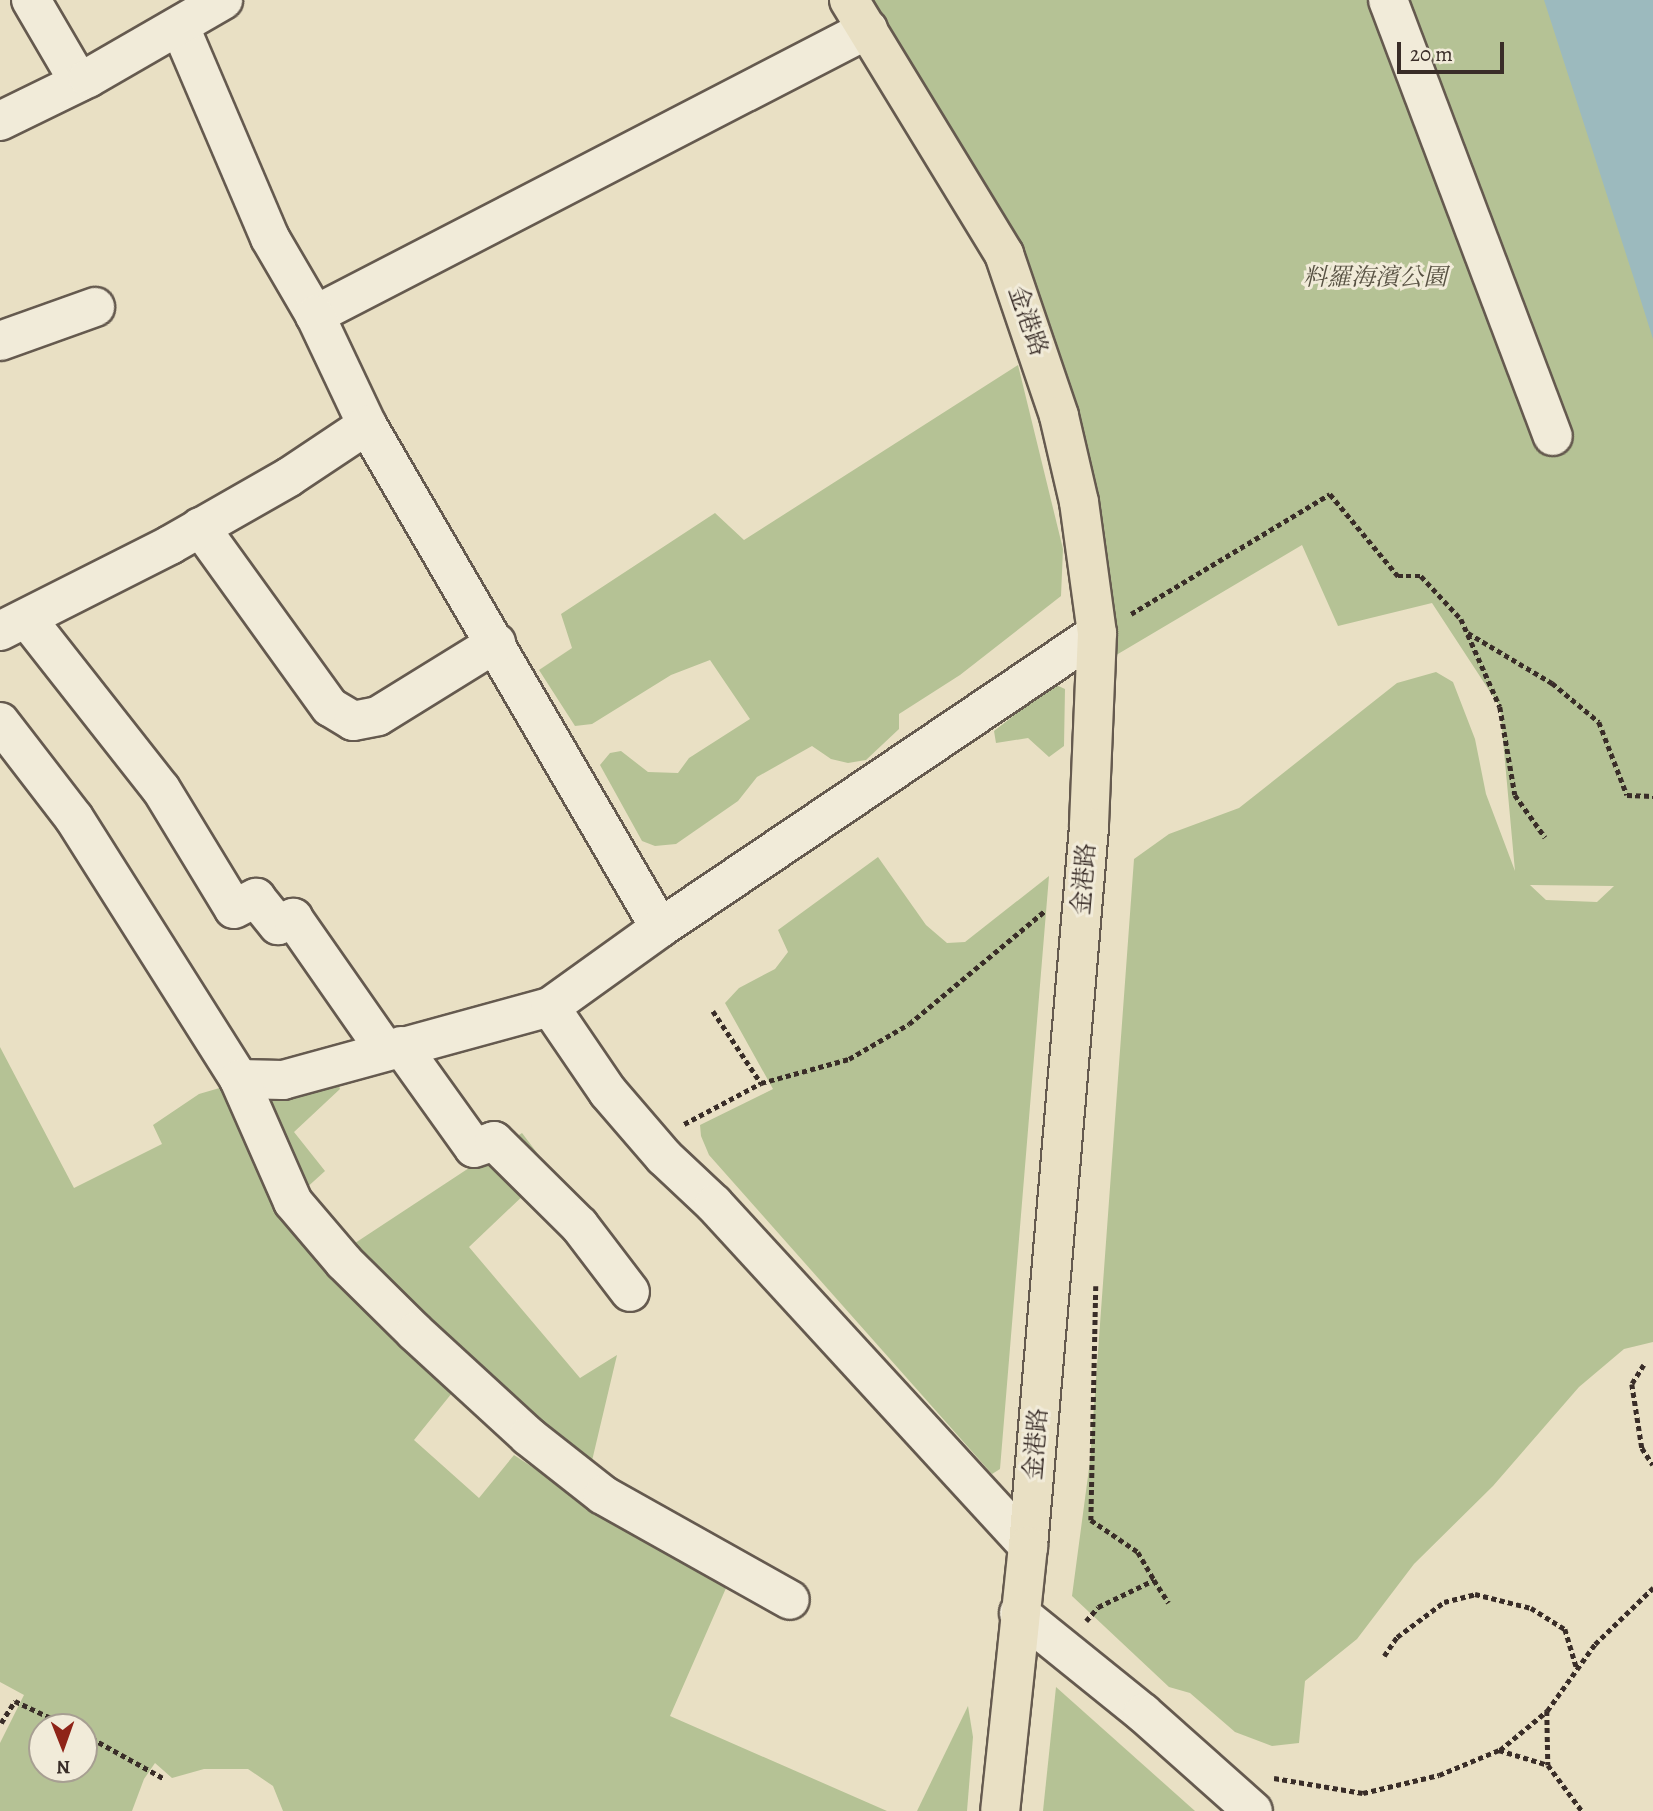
<!DOCTYPE html>
<html>
<head>
<meta charset="utf-8">
<style>
	body { margin:0 }
	#map { position:relative; width:1653px; height:1811px; overflow:hidden; background:#e9e0c4; font-family:Alegreya,"Noto Serif TC",serif }
	div>[style] { position:absolute }
	.green>* { inset:0; background:#b5c295 }
	.water>* { inset:0; background:#9cbabe }
	.path>* { height:4.5px; margin-top:-2.25px; transform-origin:0; background:repeating-linear-gradient(90deg,#392d28 0 5px,transparent 0 8.5px) }
	.roads { filter:drop-shadow(2px 0 #655a4f) drop-shadow(-2px 0 #655a4f) drop-shadow(0 2px #655a4f) drop-shadow(0 -2px #655a4f) }
	.minor>* { height:38px; margin:-19px; padding:0 19px; transform-origin:19px; border-radius:19px; background:#f1ebd9 }
	.major>* { height:38px; margin:-19px; padding:0 19px; transform-origin:19px; border-radius:19px; background:#e9e0c4 }
	span { translate:-50% -50%; white-space:nowrap; text-align:center; line-height:1.15; -webkit-text-stroke:6px #f1ebd9; paint-order:stroke }
	.park-label { font-size:24px; color:#585243; font-style:italic }
	.street-label { font-size:24px; color:#392d28 }
	.north { position:absolute; left:28px; top:1713px; width:70px; height:70px; box-sizing:border-box; background:#f1ebd9; border:2px solid #a79f92; border-radius:50%; rotate:179deg; font-size:19px; font-weight:700; line-height:28px; text-align:center; color:#392d28 }
	.north::after { content:''; display:block; margin:auto; width:24px; height:32px; background:#8f2418; clip-path:polygon(50% 0,100% 100%,50% 72%,0 100%) }
	.scale { position:absolute; left:1397px; top:42px; width:107px; height:32px; box-sizing:border-box; border:4px solid #392d28; border-top:0; padding-left:9px; font-size:21px; line-height:24px; white-space:nowrap; color:#392d28; -webkit-text-stroke:5px #f1ebd9; paint-order:stroke }
</style>
</head>
<body>
<div id="map">
	<div class="green">
		<i style="clip-path:polygon(evenodd,849px 0,1629px 0,1653px 68px,1653px 1342px,1624px 1349px,1579px 1387px,1493px 1486px,1414px 1564px,1357px 1639px,1305px 1681px,1299px 1743px,1272px 1746px,1235px 1732px,1190px 1693px,1169px 1687px,1072px 1596px,1090px 1461px,1134px 859px,1169px 834px,1239px 808px,1397px 683px,1436px 672px,1453px 682px,1475px 739px,1486px 794px,1515px 871px,1500px 707px,1432px 603px,1338px 626px,1302px 545px,1096px 667px,1030px 324px,849px 0,1530px 885px,1614px 886px,1597px 902px,1546px 900px,1530px 885px)"></i>
		<i style="clip-path:polygon(1018px 365px,1063px 549px,1061px 596px,960px 675px,899px 714px,899px 729px,866px 760px,848px 763px,831px 759px,812px 746px,757px 777px,738px 801px,676px 844px,655px 846px,642px 841px,600px 765px,610px 753px,621px 751px,648px 772px,678px 773px,689px 758px,750px 719px,710px 660px,671px 675px,592px 724px,575px 726px,539px 670px,572px 648px,561px 614px,715px 513px,744px 540px)"></i>
		<i style="clip-path:polygon(1054px 684px,1065px 689px,1064px 746px,1049px 757px,1028px 738px,996px 743px,994px 731px)"></i>
		<i style="clip-path:polygon(878px 857px,926px 925px,947px 943px,965px 942px,1049px 876px,1000px 1469px,992px 1474px,709px 1155px,701px 1136px,700px 1125px,773px 1089px,725px 1003px,739px 988px,775px 969px,788px 952px,778px 930px)"></i>
		<i style="clip-path:polygon(evenodd,0 1047px,74px 1188px,162px 1144px,153px 1125px,199px 1094px,223px 1087px,361px 1306px,452px 1393px,414px 1440px,479px 1498px,514px 1455px,622px 1526px,730px 1579px,670px 1716px,887px 1811px,283px 1811px,273px 1786px,248px 1769px,204px 1769px,172px 1778px,155px 1763px,144px 1779px,132px 1811px,0 1811px,0 1743px,24px 1695px,0 1682px,0 1047px,42px 1727px,84px 1727px,84px 1769px,42px 1769px,42px 1727px)"></i>
		<i style="clip-path:polygon(336px 1078px,340px 1089px,294px 1132px,325px 1171px,303px 1191px,255px 1093px)"></i>
		<i style="clip-path:polygon(522px 1133px,550px 1170px,469px 1247px,580px 1378px,617px 1355px,591px 1465px,525px 1416px,349px 1247px)"></i>
		<i style="clip-path:polygon(1056px 1687px,1195px 1811px,1043px 1811px)"></i>
		<i style="clip-path:polygon(968px 1706px,973px 1737px,967px 1811px,917px 1811px)"></i>
	</div>
	<div class="water">
		<i style="clip-path:polygon(1544px 0,1653px 0,1653px 339px,1635px 282px)"></i>
	</div>
	<div class="path">
		<i style="left:1131px;top:614px;width:232px;rotate:-31.1deg"></i>
		<i style="left:1330px;top:494px;width:107px;rotate:50.3deg"></i>
		<i style="left:1398px;top:576px;width:23px"></i>
		<i style="left:1421px;top:576px;width:59px;rotate:47.1deg"></i>
		<i style="left:1461px;top:619px;width:96px;rotate:66.1deg"></i>
		<i style="left:1500px;top:707px;width:89px;rotate:80.3deg"></i>
		<i style="left:1515px;top:795px;width:52px;rotate:54.5deg"></i>
		<i style="left:1468px;top:633px;width:98px;rotate:30.8deg"></i>
		<i style="left:1552px;top:683px;width:61px;rotate:39.7deg"></i>
		<i style="left:1599px;top:722px;width:78px;rotate:69deg"></i>
		<i style="left:1627px;top:795px;width:26px;rotate:2deg"></i>
		<i style="left:713px;top:1011px;width:87px;rotate:56.3deg"></i>
		<i style="left:684px;top:1124px;width:87px;rotate:-28deg"></i>
		<i style="left:761px;top:1083px;width:91px;rotate:-15.3deg"></i>
		<i style="left:849px;top:1059px;width:69px;rotate:-30.3deg"></i>
		<i style="left:909px;top:1024px;width:178px;rotate:-39.8deg"></i>
		<i style="left:1096px;top:1286px;width:234px;rotate:91.2deg"></i>
		<i style="left:1091px;top:1520px;width:57px;rotate:34.2deg"></i>
		<i style="left:1138px;top:1552px;width:32px;rotate:60deg"></i>
		<i style="left:1644px;top:1365px;width:22px;rotate:122deg"></i>
		<i style="left:1632px;top:1384px;width:65px;rotate:81.1deg"></i>
		<i style="left:1642px;top:1448px;width:20px;rotate:57deg"></i>
		<i style="left:1086px;top:1621px;width:18px;rotate:-49deg"></i>
		<i style="left:1098px;top:1607px;width:62px;rotate:-25.7deg"></i>
		<i style="left:1154px;top:1580px;width:27px;rotate:57deg"></i>
		<i style="left:1384px;top:1656px;width:23px;rotate:-56deg"></i>
		<i style="left:1397px;top:1637px;width:59px;rotate:-36.7deg"></i>
		<i style="left:1444px;top:1602px;width:32px;rotate:-14deg"></i>
		<i style="left:1475px;top:1594px;width:58px;rotate:14deg"></i>
		<i style="left:1531px;top:1608px;width:40px;rotate:32deg"></i>
		<i style="left:1565px;top:1629px;width:42px;rotate:73.3deg"></i>
		<i style="left:1547px;top:1711px;width:54px;rotate:88.9deg"></i>
		<i style="left:1px;top:1723px;width:26px;rotate:-58deg"></i>
		<i style="left:15px;top:1701px;width:61px;rotate:25.3deg"></i>
		<i style="left:84px;top:1734px;width:93px;rotate:29.1deg"></i>
		<i style="left:1500px;top:1750px;width:61px;rotate:-39.7deg"></i>
		<i style="left:1547px;top:1711px;width:82px;rotate:-54.4deg"></i>
		<i style="left:1595px;top:1644px;width:81px;rotate:-44deg"></i>
		<i style="left:1274px;top:1778px;width:90px;rotate:9.6deg"></i>
		<i style="left:1363px;top:1793px;width:78px;rotate:-13.3deg"></i>
		<i style="left:1439px;top:1775px;width:65px;rotate:-22.6deg"></i>
		<i style="left:1499px;top:1750px;width:51px;rotate:17deg"></i>
		<i style="left:1548px;top:1765px;width:57px;rotate:53.5deg"></i>
	</div>
	<div class="roads">
		<div class="minor">
			<i style="left:31px;top:0;width:95px;rotate:59.7deg"></i>
			<i style="left:1388px;top:0;width:466px;rotate:69.3deg"></i>
			<i style="left:180px;top:27px;width:229px;rotate:66.9deg"></i>
			<i style="left:270px;top:238px;width:89px;rotate:59.7deg"></i>
			<i style="left:868px;top:29px;width:623px;rotate:152.65deg"></i>
			<i style="left:315px;top:315px;width:122px;rotate:64.7deg"></i>
			<i style="left:367px;top:425px;width:582px;rotate:59.78deg"></i>
			<i style="left:660px;top:928px;width:527px;rotate:-34.02deg"></i>
			<i style="left:0;top:121px;width:98px;rotate:-26deg"></i>
			<i style="left:88px;top:78px;width:156px;rotate:-30deg"></i>
			<i style="left:0;top:341px;width:101px;rotate:-19.7deg"></i>
			<i style="left:200px;top:527px;width:222px;rotate:54.2deg"></i>
			<i style="left:330px;top:707px;width:27px;rotate:31deg"></i>
			<i style="left:353px;top:721px;width:25px;rotate:-11deg"></i>
			<i style="left:378px;top:716px;width:139px;rotate:-31.7deg"></i>
			<i style="left:27px;top:619px;width:216px;rotate:51.8deg"></i>
			<i style="left:161px;top:789px;width:140px;rotate:58.7deg"></i>
			<i style="left:234px;top:909px;width:25px;rotate:-27deg"></i>
			<i style="left:256px;top:898px;width:35px;rotate:51deg"></i>
			<i style="left:278px;top:925px;width:17px;rotate:-25deg"></i>
			<i style="left:293px;top:918px;width:161px;rotate:55.1deg"></i>
			<i style="left:0;top:631px;width:191px;rotate:-26.8deg"></i>
			<i style="left:170px;top:545px;width:137px;rotate:-29.7deg"></i>
			<i style="left:289px;top:477px;width:94px;rotate:-33.7deg"></i>
			<i style="left:0;top:722px;width:121px;rotate:52.4deg"></i>
			<i style="left:74px;top:818px;width:309px;rotate:57.7deg"></i>
			<i style="left:239px;top:1079px;width:44px;rotate:1.3deg"></i>
			<i style="left:283px;top:1080px;width:277px;rotate:-15.3deg"></i>
			<i style="left:660px;top:928px;width:135px;rotate:144.3deg"></i>
			<i style="left:550px;top:1007px;width:103px;rotate:55.7deg"></i>
			<i style="left:608px;top:1092px;width:86px;rotate:49.3deg"></i>
			<i style="left:664px;top:1157px;width:69px;rotate:43.2deg"></i>
			<i style="left:714px;top:1204px;width:464px;rotate:47.4deg"></i>
			<i style="left:401px;top:1046px;width:125px;rotate:54.4deg"></i>
			<i style="left:474px;top:1148px;width:21px;rotate:-19deg"></i>
			<i style="left:494px;top:1141px;width:120px;rotate:44.7deg"></i>
			<i style="left:579px;top:1225px;width:84px;rotate:52.7deg"></i>
			<i style="left:239px;top:1079px;width:134px;rotate:66.3deg"></i>
			<i style="left:293px;top:1202px;width:79px;rotate:49.6deg"></i>
			<i style="left:344px;top:1262px;width:100px;rotate:44.6deg"></i>
			<i style="left:415px;top:1332px;width:154px;rotate:42.6deg"></i>
			<i style="left:528px;top:1436px;width:95px;rotate:38.2deg"></i>
			<i style="left:603px;top:1495px;width:214px;rotate:29.3deg"></i>
			<i style="left:1019px;top:1613px;width:159px;rotate:38.9deg"></i>
			<i style="left:1143px;top:1713px;width:147px;rotate:41.7deg"></i>
		</div>
		<div class="major">
			<i style="left:849px;top:0;width:298px;rotate:58.6deg"></i>
			<i style="left:1004px;top:254px;width:171px;rotate:71.2deg"></i>
			<i style="left:1059px;top:416px;width:88px;rotate:76.9deg"></i>
			<i style="left:1079px;top:502px;width:132px;rotate:82.2deg"></i>
			<i style="left:1097px;top:633px;width:194px;rotate:92.4deg"></i>
			<i style="left:1089px;top:827px;width:722px;rotate:94.85deg"></i>
			<i style="left:1028px;top:1546px;width:266px;rotate:96deg"></i>
		</div>
	</div>
	<div class="park-label">
		<span style="left:1375px;top:278px">料羅海濱公園</span>
	</div>
	<div class="street-label">
		<span style="left:1028px;top:321px;rotate:71deg">金港路</span>
		<span style="left:1084px;top:879px;rotate:-85deg">金港路</span>
		<span style="left:1036px;top:1444px;rotate:-85deg">金港路</span>
	</div>
	<div class="north">N</div>
	<div class="scale">20 m</div>
</div>
</body>
</html>
